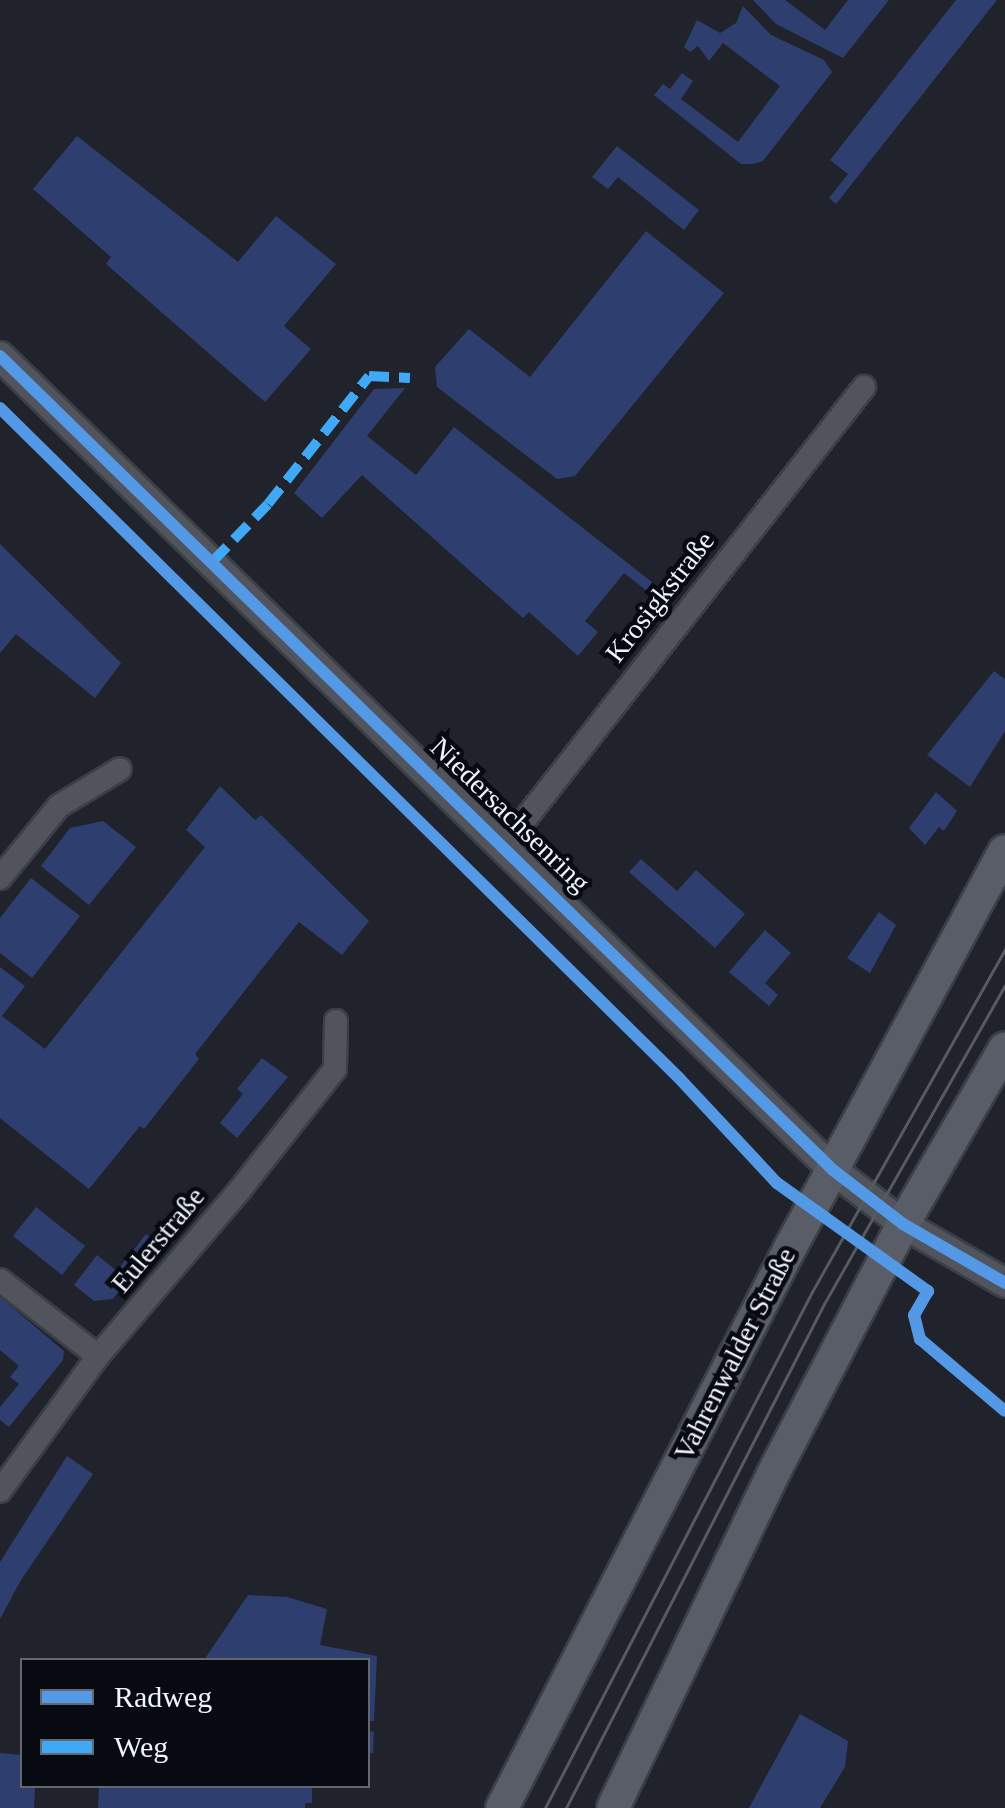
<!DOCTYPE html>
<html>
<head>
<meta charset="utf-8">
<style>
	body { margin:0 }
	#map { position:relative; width:1005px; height:1808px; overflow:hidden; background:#20232c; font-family:"Times New Roman",serif }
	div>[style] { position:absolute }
	.green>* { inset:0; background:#2e3e6f }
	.roads { filter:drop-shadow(2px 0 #3b3f46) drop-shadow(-2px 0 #3b3f46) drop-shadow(0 2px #3b3f46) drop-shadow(0 -2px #3b3f46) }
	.minor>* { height:22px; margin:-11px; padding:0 11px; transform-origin:11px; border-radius:11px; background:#51545c }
	.tertiary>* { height:28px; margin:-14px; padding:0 14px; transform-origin:14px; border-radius:14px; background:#51545c }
	.secondary>* { height:32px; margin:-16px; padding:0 16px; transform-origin:16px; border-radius:16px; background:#595d67 }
	.tram>* { height:2.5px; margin:-1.25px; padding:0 1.25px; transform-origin:1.25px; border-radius:1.25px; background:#585a62 }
	.quiet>* { height:10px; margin-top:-5px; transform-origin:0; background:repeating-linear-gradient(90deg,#3fa9f5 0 20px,transparent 0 30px) }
	.cycleway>* { height:12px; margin:-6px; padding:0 6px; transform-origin:6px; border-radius:6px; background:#5399e6 }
	span { translate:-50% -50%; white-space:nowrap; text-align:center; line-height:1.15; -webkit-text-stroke:9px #080a12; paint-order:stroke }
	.street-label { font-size:28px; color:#eff3fd }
	.legend { position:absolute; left:20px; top:1658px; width:350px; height:130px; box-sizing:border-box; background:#080a12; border:2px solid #646770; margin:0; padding:12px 18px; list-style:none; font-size:30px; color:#eff3fd }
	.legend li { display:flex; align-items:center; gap:20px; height:50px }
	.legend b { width:50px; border:2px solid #646770 }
</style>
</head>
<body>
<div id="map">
	<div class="green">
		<i style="clip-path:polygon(753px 0,785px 0,825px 30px,848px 0,889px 0,843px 58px,776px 24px)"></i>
		<i style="clip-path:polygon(956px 0,997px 0,836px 204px,829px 198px,848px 174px,830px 160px)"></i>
		<i style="clip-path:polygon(743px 6px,771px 35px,824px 60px,832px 72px,763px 161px,752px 164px,741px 164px,654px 95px,663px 84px,670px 89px,682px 73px,693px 81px,681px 99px,738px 142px,780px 86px,723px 43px,709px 61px,698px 46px,690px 52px,684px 47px,697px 20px,720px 33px,736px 23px)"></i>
		<i style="clip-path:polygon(77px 136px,238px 262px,276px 216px,336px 264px,284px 326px,311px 349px,265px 402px,106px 264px,111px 257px,33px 189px)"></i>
		<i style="clip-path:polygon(617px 146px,699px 210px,684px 230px,618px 177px,608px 189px,592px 177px)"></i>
		<i style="clip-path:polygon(646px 231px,724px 293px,575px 476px,557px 479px,437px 387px,435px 367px,469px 329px,530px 377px)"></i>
		<i style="clip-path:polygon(405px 388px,367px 436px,416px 475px,454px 427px,662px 590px,656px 598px,624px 573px,585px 621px,598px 632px,578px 656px,529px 612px,523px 618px,362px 475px,322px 518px,294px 493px,374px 389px)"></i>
		<i style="clip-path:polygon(0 544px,121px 663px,95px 698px,16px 634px,0 653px)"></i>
		<i style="clip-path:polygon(994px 671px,1005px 679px,1005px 731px,970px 787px,927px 755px)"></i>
		<i style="clip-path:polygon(220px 786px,255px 820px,261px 815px,369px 921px,342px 955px,299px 922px,195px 1054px,199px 1059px,144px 1129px,140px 1126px,89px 1189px,0 1118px,0 967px,25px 986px,2px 1016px,45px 1049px,205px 847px,186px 830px)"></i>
		<i style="clip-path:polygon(936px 792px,957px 811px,944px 831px,939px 827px,925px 845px,909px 828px)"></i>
		<i style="clip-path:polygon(103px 821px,136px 847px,89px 905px,41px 866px,70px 828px)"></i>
		<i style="clip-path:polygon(641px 859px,677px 891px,696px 870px,745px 914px,715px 948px,629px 872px)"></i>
		<i style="clip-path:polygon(31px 878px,80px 916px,32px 978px,0 953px,0 918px)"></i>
		<i style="clip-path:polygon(879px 912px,896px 925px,870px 973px,847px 958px)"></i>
		<i style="clip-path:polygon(765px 930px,791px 953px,765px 983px,778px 995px,769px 1006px,729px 972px)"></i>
		<i style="clip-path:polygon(262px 1058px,288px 1077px,237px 1138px,220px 1123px,243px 1094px,237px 1089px)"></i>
		<i style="clip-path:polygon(36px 1207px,85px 1246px,62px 1275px,13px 1236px)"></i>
		<i style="clip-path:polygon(146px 1234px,157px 1242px,113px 1299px,94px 1301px,74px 1285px,97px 1255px,117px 1271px)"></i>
		<i style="clip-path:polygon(0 1297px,64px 1351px,63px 1360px,9px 1427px,0 1420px,0 1407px,19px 1384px,10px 1377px,19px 1366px,0 1350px)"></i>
		<i style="clip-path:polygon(67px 1456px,93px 1474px,21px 1580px,0 1619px,0 1562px)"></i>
		<i style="clip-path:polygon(248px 1595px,287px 1597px,327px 1609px,320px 1645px,377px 1656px,374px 1721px,369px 1721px,369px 1731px,374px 1732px,373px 1753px,368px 1753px,368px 1660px,204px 1660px)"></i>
		<i style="clip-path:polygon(800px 1714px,848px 1741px,845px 1767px,820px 1808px,749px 1808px)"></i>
		<i style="clip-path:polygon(0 1753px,22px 1755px,22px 1786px,35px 1786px,34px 1808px,0 1808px)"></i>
		<i style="clip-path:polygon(99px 1786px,312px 1786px,312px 1803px,305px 1803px,305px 1808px,98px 1808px)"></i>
	</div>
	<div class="roads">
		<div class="minor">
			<i style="left:505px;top:845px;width:582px;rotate:-51.91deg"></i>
			<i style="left:0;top:878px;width:93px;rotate:-50.7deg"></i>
			<i style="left:59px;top:806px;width:71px;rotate:-31.2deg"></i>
			<i style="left:0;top:1280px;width:124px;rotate:37.8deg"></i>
			<i style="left:0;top:1491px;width:167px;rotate:-54deg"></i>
			<i style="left:98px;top:1356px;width:217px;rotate:-49.5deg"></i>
			<i style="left:239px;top:1191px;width:155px;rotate:-51.8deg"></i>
			<i style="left:335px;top:1069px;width:48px;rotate:-88.8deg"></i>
		</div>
		<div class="tertiary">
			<i style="left:0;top:356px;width:1165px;rotate:44.34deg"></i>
			<i style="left:833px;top:1170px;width:88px;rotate:37.6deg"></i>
			<i style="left:903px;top:1224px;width:118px;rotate:30deg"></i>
		</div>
		<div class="secondary">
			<i style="left:502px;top:1808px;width:630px;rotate:-62.78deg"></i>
			<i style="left:790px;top:1248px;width:451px;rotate:-61.6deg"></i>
			<i style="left:613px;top:1808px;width:370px;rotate:-64.4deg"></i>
			<i style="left:773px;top:1474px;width:282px;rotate:-62.5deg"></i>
			<i style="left:903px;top:1224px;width:203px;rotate:-59.9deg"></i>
		</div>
	</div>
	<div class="tram">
		<i style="left:545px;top:1808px;width:581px;rotate:-62.64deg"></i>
		<i style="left:812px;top:1292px;width:393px;rotate:-60.6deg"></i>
		<i style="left:566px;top:1808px;width:566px;rotate:-62.89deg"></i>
		<i style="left:824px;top:1304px;width:367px;rotate:-60.4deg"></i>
	</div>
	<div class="quiet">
		<i style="left:213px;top:561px;width:79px;rotate:-46deg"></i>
		<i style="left:268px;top:504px;width:163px;rotate:-51.7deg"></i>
		<i style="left:369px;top:376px;width:41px;rotate:2.8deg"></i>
	</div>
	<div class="cycleway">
		<i style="left:0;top:356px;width:1165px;rotate:44.34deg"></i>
		<i style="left:833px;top:1170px;width:88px;rotate:37.6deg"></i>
		<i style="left:903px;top:1224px;width:118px;rotate:30deg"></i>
		<i style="left:0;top:408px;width:954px;rotate:44.62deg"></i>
		<i style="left:679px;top:1078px;width:144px;rotate:47deg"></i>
		<i style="left:777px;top:1183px;width:186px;rotate:35.6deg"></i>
		<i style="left:928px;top:1291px;width:28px;rotate:120deg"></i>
		<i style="left:914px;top:1315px;width:25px;rotate:76deg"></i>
		<i style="left:920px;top:1339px;width:111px;rotate:40.3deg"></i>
	</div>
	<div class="street-label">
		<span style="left:660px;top:597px;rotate:-52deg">Krosigkstraße</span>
		<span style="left:510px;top:815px;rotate:44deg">Niedersachsenring</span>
		<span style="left:158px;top:1240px;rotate:-50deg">Eulerstraße</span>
		<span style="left:735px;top:1354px;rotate:-63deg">Vahrenwalder Straße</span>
	</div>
	<ul class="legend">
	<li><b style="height:12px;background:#5399e6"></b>Radweg</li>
	<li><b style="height:12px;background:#3fa9f5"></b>Weg</li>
	</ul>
</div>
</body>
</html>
